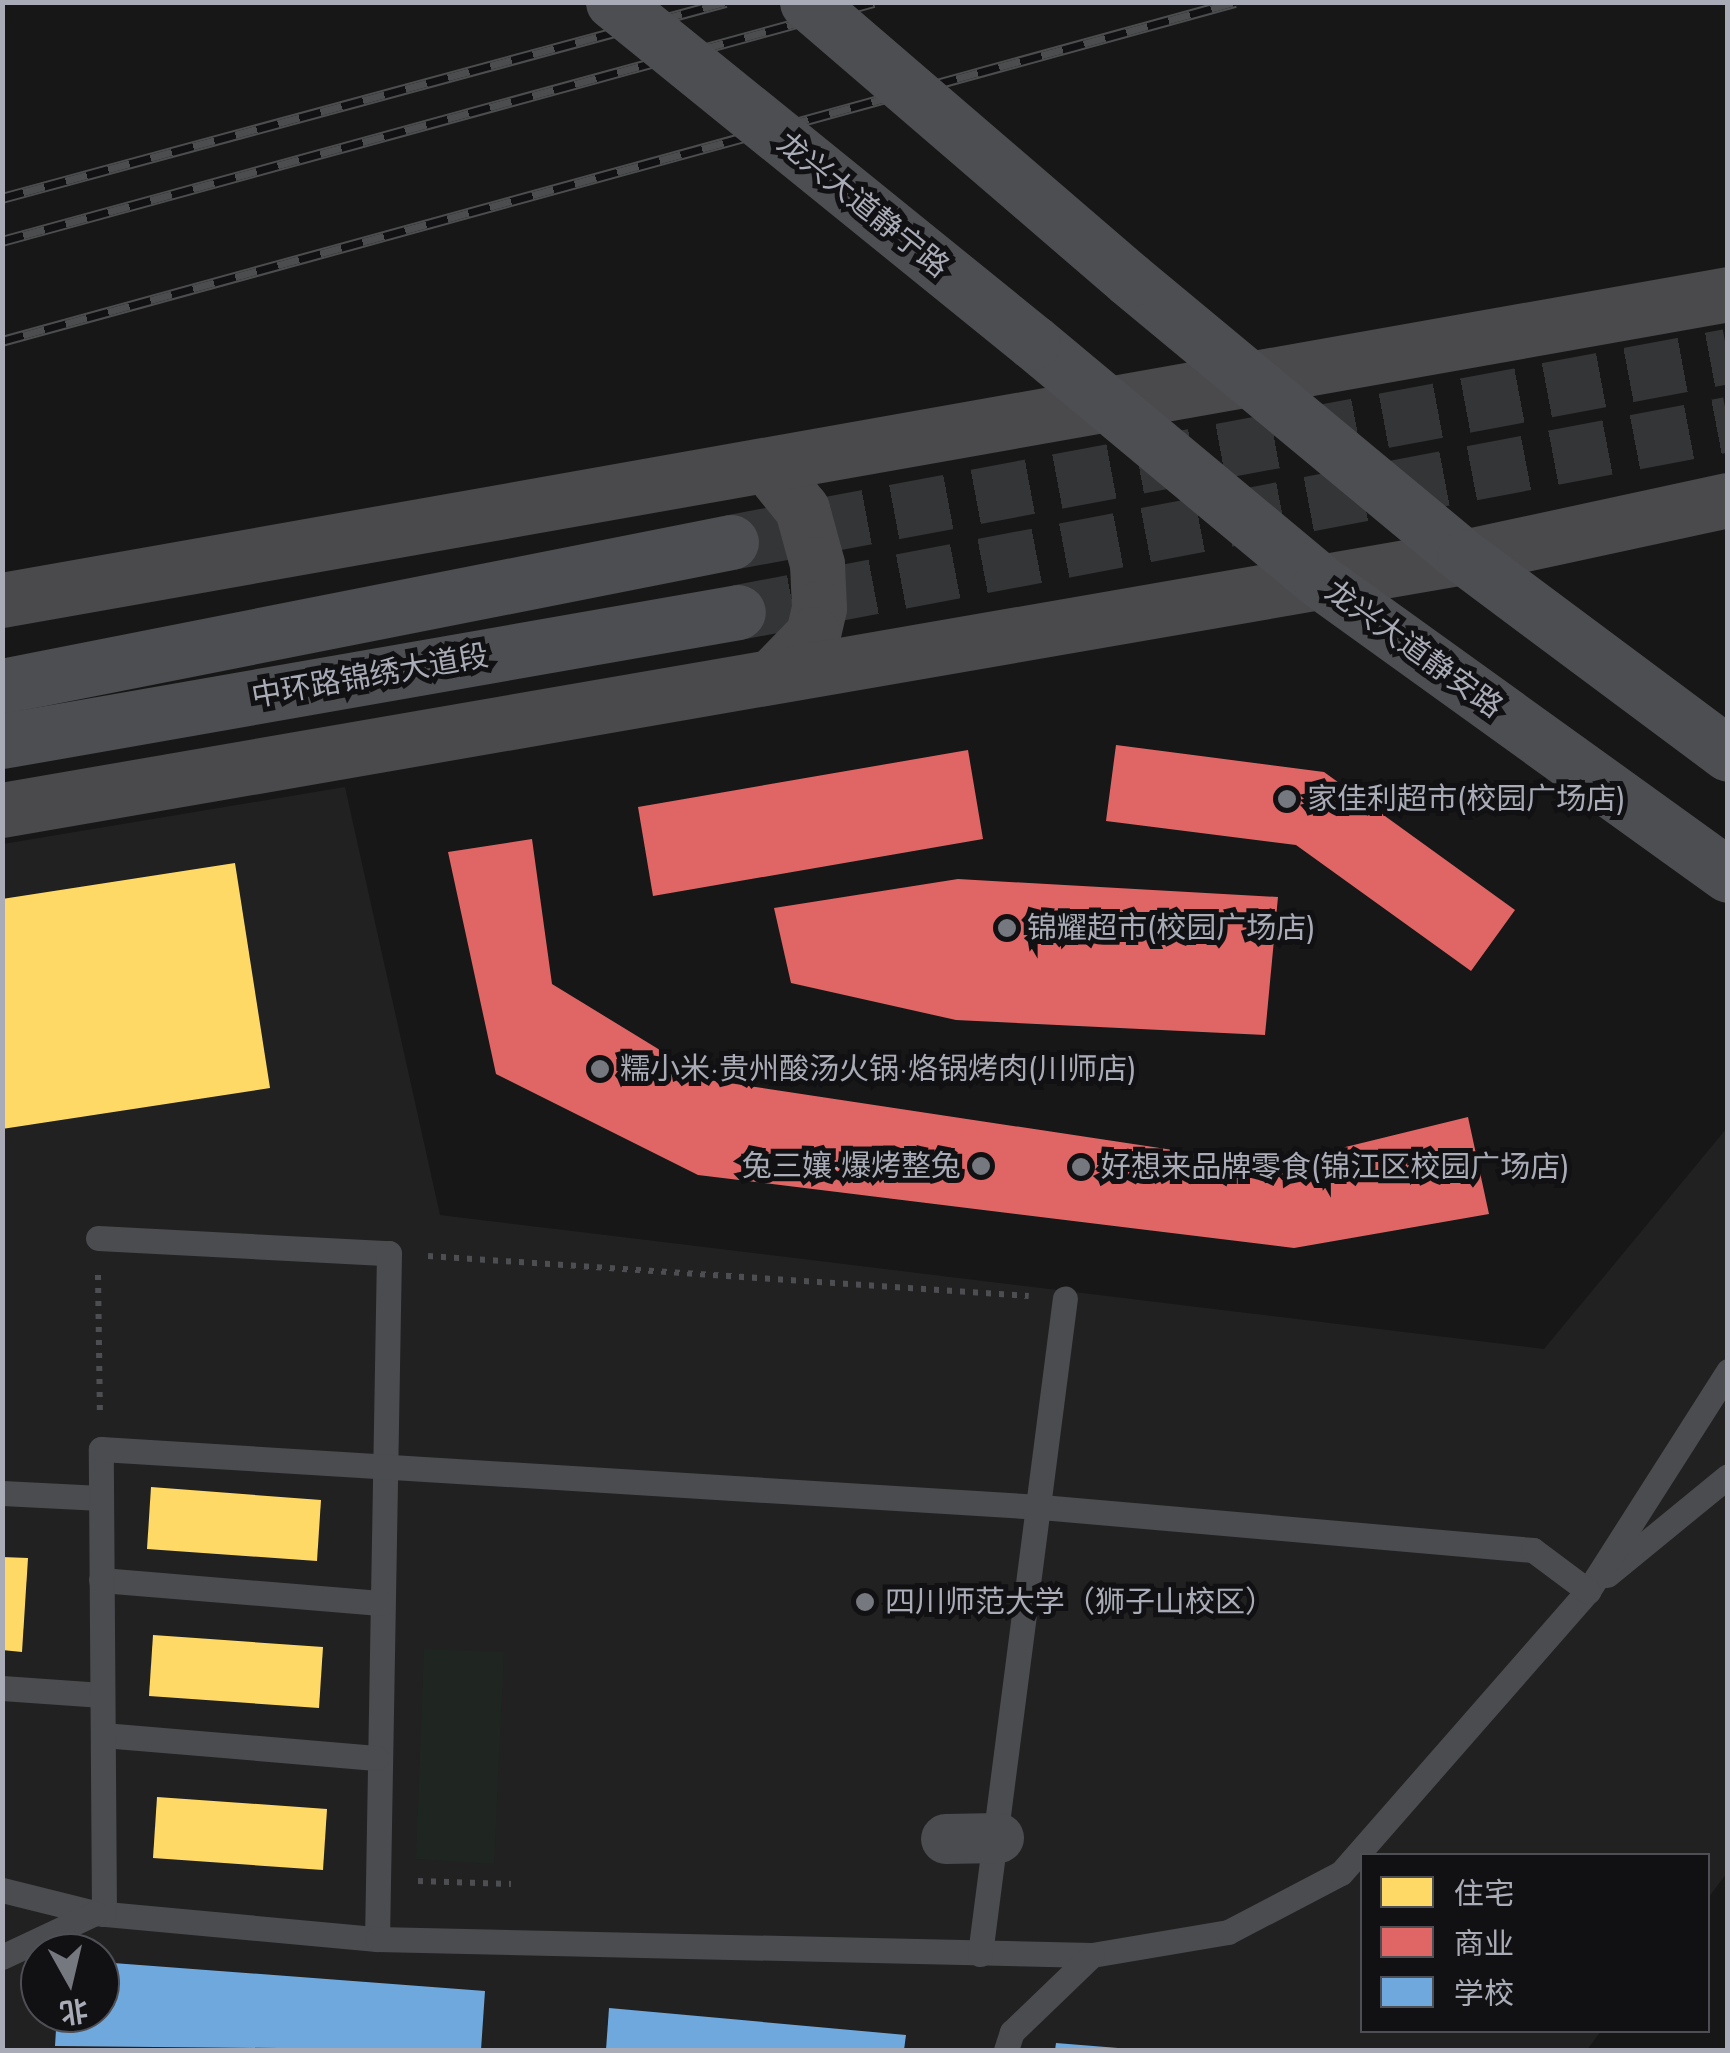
<!DOCTYPE html>
<html>
<head>
<meta charset="utf-8">
<style>
	body { margin:0 }
	#map { position:relative; width:1730px; height:2053px; overflow:hidden; background:#171717; font-family:Jost,"Noto Sans SC",sans-serif }
	div>[style] { position:absolute }
	.built>* { inset:0; background:#212122 }
	.green>* { inset:0; background:#1f2520 }
	.homes>* { inset:0; background:#ffd966 }
	.shops>* { inset:0; background:#e06666 }
	.schools>* { inset:0; background:#6fa8dc }
	.primary-tunnel>* { height:55px; margin-top:-27.5px; transform-origin:0; background:repeating-linear-gradient(90deg,#343537 0 55px,transparent 0 83px) }
	.path>* { height:6px; margin-top:-3px; transform-origin:0; background:repeating-linear-gradient(90deg,#4d4e51 0 5px,transparent 0 13px) }
	.service>* { height:25px; margin:-12.5px; padding:0 12.5px; transform-origin:12.5px; border-radius:12.5px; background:#4b4c4f }
	.minor>* { height:50px; margin:-25px; padding:0 25px; transform-origin:25px; border-radius:25px; background:#4b4c4f }
	.secondary>* { height:55px; margin:-27.5px; padding:0 27.5px; transform-origin:27.5px; border-radius:27.5px; background:#4a4a4d }
	.primary>* { height:55px; margin:-27.5px; padding:0 27.5px; transform-origin:27.5px; border-radius:27.5px; background:#4d4e51 }
	.rail>* { height:11px; margin-top:-5.5px; transform-origin:0; background:repeating-linear-gradient(90deg,#111113 0 22px,#4c4d4e 0 44px); box-sizing:border-box; border-block:2px solid #4c4d4e }
	.primary-bridge>* { height:55px; margin:-27.5px; padding:0 27.5px; transform-origin:27.5px; border-radius:27.5px; background:#4d4e51 }
	.dots>* { width:28px; height:28px; translate:-50% -50%; box-sizing:border-box; border:5px solid #111113; border-radius:50% }
	span { translate:-50% -50%; white-space:nowrap; text-align:center; line-height:1.15; -webkit-text-stroke:10px #111113; paint-order:stroke }
	.street-label { font-size:30px; color:#a9acb7 }
	.poi-label { font-size:30px; color:#a9acb7 }
	.left { translate:0 -50%; text-align:left }
	.right { translate:-100% -50%; text-align:right }
	.frame { position:absolute; inset:0; border:5px solid #a9acb7; pointer-events:none }
	.legend { position:absolute; left:1360px; top:1853px; width:350px; height:180px; box-sizing:border-box; background:#111113; border:2px solid #4e4f55; margin:0; padding:12px 18px; list-style:none; font-size:30px; color:#a9acb7 }
	.legend li { display:flex; align-items:center; gap:20px; height:50px }
	.legend b { width:50px; border:2px solid #4e4f55 }
	.north { position:absolute; left:20px; top:1933px; width:100px; height:100px; box-sizing:border-box; background:#111113; border:2px solid #4e4f55; border-radius:50%; rotate:172deg; font-size:28px; font-weight:700; line-height:40px; text-align:center; color:#a9acb7 }
	.north::after { content:''; display:block; margin:auto; width:35px; height:45px; background:#76787f; clip-path:polygon(50% 0,100% 100%,50% 72%,0 100%) }
</style>
</head>
<body>
<div id="map">
	<div class="built">
		<i style="clip-path:polygon(evenodd,345px 787px,440px 1215px,1544px 1349px,1727px 1128px,1727px 1873px,1708px 1898px,1708px 1856px,1362px 1856px,1362px 2030px,1601px 2031px,1587px 2050px,3px 2050px,3px 844px,345px 787px,40px 1953px,100px 1953px,100px 2013px,40px 2013px,40px 1953px)"></i>
	</div>
	<div class="green">
		<i style="clip-path:polygon(424px 1649px,504px 1652px,494px 1864px,416px 1859px)"></i>
	</div>
	<div class="homes">
		<i style="clip-path:polygon(235px 863px,270px 1088px,2px 1129px,2px 899px)"></i>
		<i style="clip-path:polygon(151px 1487px,321px 1500px,317px 1561px,147px 1549px)"></i>
		<i style="clip-path:polygon(2px 1557px,28px 1558px,22px 1652px,2px 1650px)"></i>
		<i style="clip-path:polygon(153px 1635px,323px 1647px,319px 1708px,149px 1696px)"></i>
		<i style="clip-path:polygon(157px 1797px,327px 1809px,323px 1870px,153px 1858px)"></i>
	</div>
	<div class="shops">
		<i style="clip-path:polygon(1116px 745px,1324px 772px,1515px 910px,1471px 971px,1296px 845px,1106px 821px)"></i>
		<i style="clip-path:polygon(968px 750px,983px 839px,653px 896px,638px 807px)"></i>
		<i style="clip-path:polygon(532px 839px,552px 984px,709px 1080px,1272px 1165px,1468px 1117px,1489px 1214px,1294px 1248px,698px 1175px,496px 1074px,448px 852px)"></i>
		<i style="clip-path:polygon(958px 879px,1278px 897px,1265px 1035px,956px 1020px,791px 983px,774px 908px)"></i>
	</div>
	<div class="schools">
		<i style="clip-path:polygon(100px 1962px,485px 1991px,481px 2050px,55px 2046px,57px 2013px,100px 2013px)"></i>
		<i style="clip-path:polygon(609px 2008px,906px 2035px,904px 2050px,606px 2050px)"></i>
		<i style="clip-path:polygon(1056px 2043px,1118px 2048px,1117px 2050px,1055px 2050px)"></i>
	</div>
	<div class="primary-tunnel">
		<i style="left:731px;top:542px;width:1014px;rotate:-10.57deg"></i>
		<i style="left:738px;top:612px;width:1008px;rotate:-10.75deg"></i>
	</div>
	<div class="path">
		<i style="left:428px;top:1256px;width:602px;rotate:3.81deg"></i>
		<i style="left:98px;top:1275px;width:137px;rotate:89.2deg"></i>
		<i style="left:418px;top:1881px;width:93px;rotate:1.8deg"></i>
	</div>
	<div class="service">
		<i style="left:98px;top:1238px;width:291px;rotate:3deg"></i>
		<i style="left:389px;top:1253px;width:686px;rotate:91deg"></i>
		<i style="left:2px;top:1493px;width:99px;rotate:2.9deg"></i>
		<i style="left:1607px;top:1575px;width:156px;rotate:-39.3deg"></i>
		<i style="left:101px;top:1580px;width:280px;rotate:4.7deg"></i>
		<i style="left:2px;top:1688px;width:100px;rotate:4deg"></i>
		<i style="left:103px;top:1735px;width:274px;rotate:4.8deg"></i>
		<i style="left:2px;top:1890px;width:96px;rotate:13.9deg"></i>
		<i style="left:95px;top:1913px;width:283px;rotate:5.3deg"></i>
		<i style="left:377px;top:1939px;width:715px;rotate:1.28deg"></i>
		<i style="left:1092px;top:1955px;width:138px;rotate:-9.6deg"></i>
		<i style="left:1228px;top:1932px;width:127px;rotate:-27.6deg"></i>
		<i style="left:1341px;top:1873px;width:375px;rotate:-48.8deg"></i>
		<i style="left:1588px;top:1591px;width:261px;rotate:-57.5deg"></i>
		<i style="left:104px;top:1914px;width:465px;rotate:-90.4deg"></i>
		<i style="left:101px;top:1449px;width:942px;rotate:3.53deg"></i>
		<i style="left:1041px;top:1507px;width:494px;rotate:5deg"></i>
		<i style="left:1533px;top:1550px;width:69px;rotate:36.7deg"></i>
		<i style="left:980px;top:1954px;width:661px;rotate:-82.62deg"></i>
		<i style="left:2px;top:1957px;width:103px;rotate:-25.3deg"></i>
		<i style="left:1006px;top:2050px;width:19px;rotate:-72deg"></i>
		<i style="left:1012px;top:2032px;width:111px;rotate:-43.9deg"></i>
	</div>
	<div class="minor">
		<i style="left:946px;top:1839px;width:53px;rotate:-1.1deg"></i>
	</div>
	<div class="secondary">
		<i style="left:768px;top:467px;width:54px;rotate:51deg"></i>
		<i style="left:802px;top:509px;width:57px;rotate:74.7deg"></i>
		<i style="left:817px;top:564px;width:44px;rotate:87.4deg"></i>
		<i style="left:819px;top:608px;width:27px;rotate:103deg"></i>
		<i style="left:813px;top:634px;width:53px;rotate:134.2deg"></i>
		<i style="left:2px;top:600px;width:1753px;rotate:-10.05deg"></i>
		<i style="left:2px;top:810px;width:1484px;rotate:-9.82deg"></i>
		<i style="left:1464px;top:557px;width:270px;rotate:-12.2deg"></i>
	</div>
	<div class="primary">
		<i style="left:1129px;top:279px;width:435px;rotate:39.7deg"></i>
		<i style="left:1464px;top:557px;width:329px;rotate:36.7deg"></i>
		<i style="left:1033px;top:342px;width:375px;rotate:39.8deg"></i>
		<i style="left:1321px;top:582px;width:501px;rotate:35.75deg"></i>
		<i style="left:2px;top:686px;width:743px;rotate:-11.17deg"></i>
		<i style="left:2px;top:741px;width:747px;rotate:-9.94deg"></i>
	</div>
	<div class="rail">
		<i style="left:2px;top:198px;width:750px;rotate:-15.15deg"></i>
		<i style="left:2px;top:241px;width:904px;rotate:-15.33deg"></i>
		<i style="left:2px;top:341px;width:1279px;rotate:-15.37deg"></i>
	</div>
	<div class="primary-bridge">
		<i style="left:613px;top:2px;width:540px;rotate:38.99deg"></i>
		<i style="left:807px;top:2px;width:425px;rotate:40.7deg"></i>
	</div>
	<div class="dots">
		<i style="left:1287px;top:799px;background:#76787f"></i>
		<i style="left:1007px;top:928px;background:#76787f"></i>
		<i style="left:600px;top:1069px;background:#76787f"></i>
		<i style="left:981px;top:1166px;background:#76787f"></i>
		<i style="left:1081px;top:1167px;background:#76787f"></i>
		<i style="left:865px;top:1602px;background:#76787f"></i>
	</div>
	<div class="street-label">
		<span style="left:863px;top:205px;rotate:39deg">龙兴大道静宁路</span>
		<span style="left:1414px;top:649px;rotate:36deg">龙兴大道静安路</span>
		<span style="left:370px;top:676px;rotate:-10deg">中环路锦绣大道段</span>
	</div>
	<div class="poi-label">
		<span class="left" style="left:1307px;top:799px">家佳利超市(校园广场店)</span>
		<span class="left" style="left:1027px;top:928px">锦耀超市(校园广场店)</span>
		<span class="left" style="left:620px;top:1069px">糯小米·贵州酸汤火锅·烙锅烤肉(川师店)</span>
		<span class="right" style="left:961px;top:1166px">兔三孃·爆烤整兔</span>
		<span class="left" style="left:1101px;top:1167px">好想来品牌零食(锦江区校园广场店)</span>
		<span class="left" style="left:885px;top:1602px">四川师范大学（狮子山校区）</span>
	</div>
	<div class="frame"></div>
	<ul class="legend">
	<li><b style="height:28px;background:#ffd966"></b>住宅</li>
	<li><b style="height:28px;background:#e06666"></b>商业</li>
	<li><b style="height:28px;background:#6fa8dc"></b>学校</li>
	</ul>
	<div class="north">北</div>
</div>
</body>
</html>
